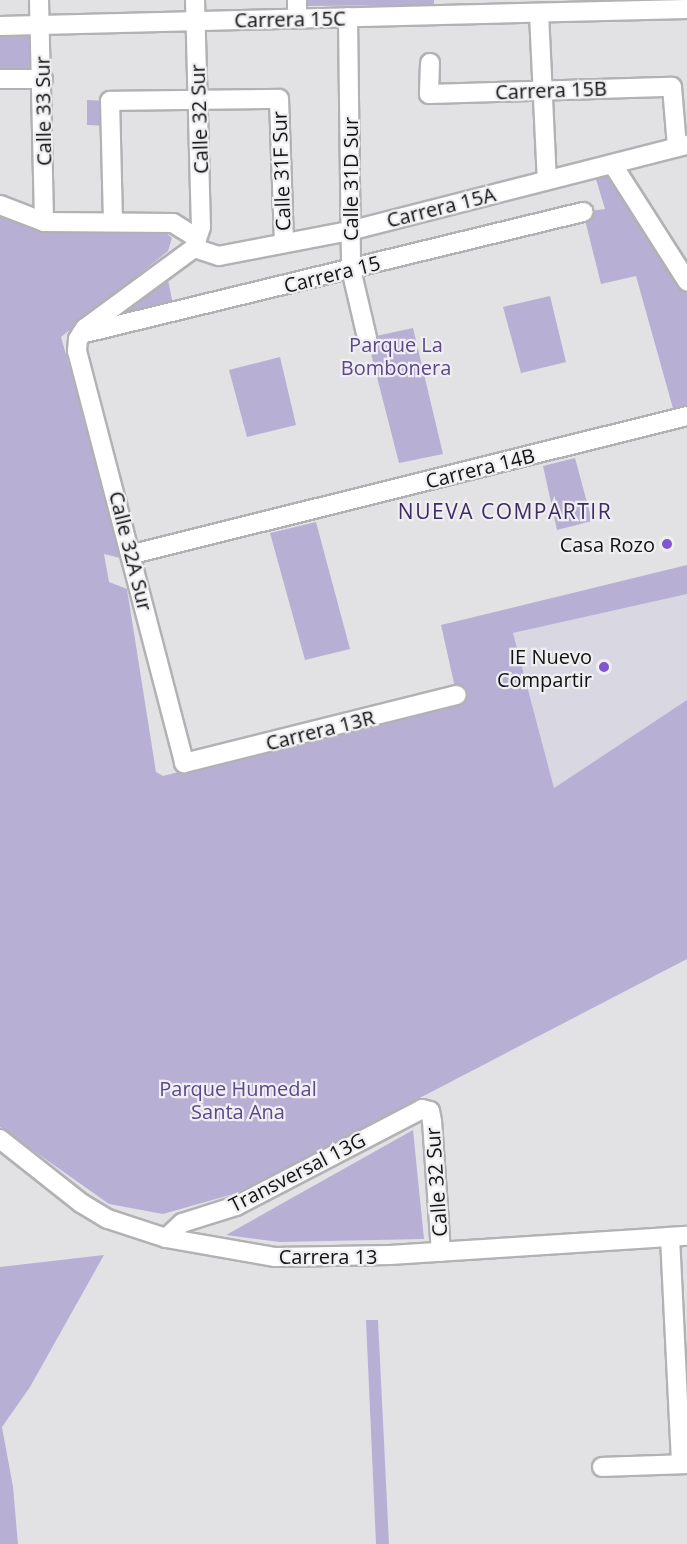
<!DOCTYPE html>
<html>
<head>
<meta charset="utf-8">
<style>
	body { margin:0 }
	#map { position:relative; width:687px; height:1544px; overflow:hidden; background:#e2e2e5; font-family:"Open Sans",sans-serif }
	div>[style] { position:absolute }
	.built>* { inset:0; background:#d9d7e1 }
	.green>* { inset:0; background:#b8afd5 }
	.roads { filter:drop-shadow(2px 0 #b2b2b5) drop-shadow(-2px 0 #b2b2b5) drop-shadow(0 2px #b2b2b5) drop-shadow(0 -2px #b2b2b5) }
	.minor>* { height:18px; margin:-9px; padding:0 9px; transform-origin:9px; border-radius:9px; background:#fff }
	.dots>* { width:16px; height:16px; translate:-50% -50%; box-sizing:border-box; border:3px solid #efeff2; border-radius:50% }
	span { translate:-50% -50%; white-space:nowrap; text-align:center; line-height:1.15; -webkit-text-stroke:4.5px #efeff2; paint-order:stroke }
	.street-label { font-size:20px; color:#131314 }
	.park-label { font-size:20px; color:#5d488c }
	.poi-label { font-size:20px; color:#131314 }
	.right { translate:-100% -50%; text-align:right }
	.neighbourhood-label { font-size:21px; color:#3f2b66; letter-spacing:1.5px }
</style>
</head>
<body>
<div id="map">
	<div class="built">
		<i style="clip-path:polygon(687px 594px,687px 700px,554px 788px,513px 633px)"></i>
	</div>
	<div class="green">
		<i style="clip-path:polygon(304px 0,434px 0,434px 5px,305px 6px)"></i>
		<i style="clip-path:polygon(37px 35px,37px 69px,0 69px,0 36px)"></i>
		<i style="clip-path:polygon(87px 100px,110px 101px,111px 126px,87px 125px)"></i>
		<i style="clip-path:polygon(608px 173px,687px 293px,687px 408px,674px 412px,636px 276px,601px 284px,583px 212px,605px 209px,595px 176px)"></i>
		<i style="clip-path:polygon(0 215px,46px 232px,166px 233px,172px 238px,168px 251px,61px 337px,124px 559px,104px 554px,109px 582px,127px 589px,156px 772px,163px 776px,458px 701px,441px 625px,687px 565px,687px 594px,513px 633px,554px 788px,687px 700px,687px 959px,237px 1193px,163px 1214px,109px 1204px,0 1127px)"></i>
		<i style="clip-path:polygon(168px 280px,175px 314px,103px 327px,145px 296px)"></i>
		<i style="clip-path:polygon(550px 296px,566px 362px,521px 373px,503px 307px)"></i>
		<i style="clip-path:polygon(413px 328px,443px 454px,399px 463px,367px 338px)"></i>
		<i style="clip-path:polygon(280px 357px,296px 425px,247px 437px,229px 370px)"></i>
		<i style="clip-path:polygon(575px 458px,592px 521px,557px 530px,543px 466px)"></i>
		<i style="clip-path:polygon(316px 522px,350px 649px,305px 660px,270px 533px)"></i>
		<i style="clip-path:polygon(413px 1130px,424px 1239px,280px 1242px,226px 1235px)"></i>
		<i style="clip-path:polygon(104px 1255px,30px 1387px,2px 1427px,13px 1487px,18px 1544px,0 1544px,0 1267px)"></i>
		<i style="clip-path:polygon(366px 1320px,378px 1320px,389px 1544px,376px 1544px)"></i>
	</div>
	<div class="roads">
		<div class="minor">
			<i style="left:39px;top:0;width:222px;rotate:88.7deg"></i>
			<i style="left:195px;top:0;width:227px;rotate:88.5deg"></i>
			<i style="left:201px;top:227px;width:22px;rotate:108deg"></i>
			<i style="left:194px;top:248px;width:135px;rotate:143.7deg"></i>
			<i style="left:85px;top:328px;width:13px;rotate:122deg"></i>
			<i style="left:78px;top:339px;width:12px;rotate:95deg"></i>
			<i style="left:77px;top:351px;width:426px;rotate:75.4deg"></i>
			<i style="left:184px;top:763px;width:281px;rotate:-14deg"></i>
			<i style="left:539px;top:13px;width:167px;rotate:87.3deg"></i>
			<i style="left:348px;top:17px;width:252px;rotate:89.3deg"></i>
			<i style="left:351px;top:269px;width:71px;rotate:76.9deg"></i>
			<i style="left:297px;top:19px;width:19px;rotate:-90deg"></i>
			<i style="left:0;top:26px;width:687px;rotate:-1.42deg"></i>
			<i style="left:430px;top:63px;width:31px;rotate:92deg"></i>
			<i style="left:429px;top:94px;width:243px;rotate:-1.7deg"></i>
			<i style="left:672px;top:87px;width:60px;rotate:85.2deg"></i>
			<i style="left:0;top:79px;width:43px"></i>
			<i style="left:613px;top:165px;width:138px;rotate:57.5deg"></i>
			<i style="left:0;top:205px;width:47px;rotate:21.1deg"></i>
			<i style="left:44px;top:222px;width:129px;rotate:0.4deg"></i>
			<i style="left:173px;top:223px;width:28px;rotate:32deg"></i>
			<i style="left:113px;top:222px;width:121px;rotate:-91.4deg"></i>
			<i style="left:110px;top:101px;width:169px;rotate:-0.7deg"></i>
			<i style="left:279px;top:99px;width:144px;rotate:88deg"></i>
			<i style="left:194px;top:248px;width:26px;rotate:18deg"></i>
			<i style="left:219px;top:256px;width:132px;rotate:-10.9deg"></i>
			<i style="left:349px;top:231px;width:349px;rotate:-14.3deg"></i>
			<i style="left:81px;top:334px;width:517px;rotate:-13.66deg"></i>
			<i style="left:133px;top:554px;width:571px;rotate:-13.99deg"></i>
			<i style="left:0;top:1139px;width:103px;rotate:38.3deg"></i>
			<i style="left:81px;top:1203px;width:31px;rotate:31deg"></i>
			<i style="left:108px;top:1219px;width:61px;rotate:18.1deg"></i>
			<i style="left:166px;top:1238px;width:111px;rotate:9.9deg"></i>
			<i style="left:275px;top:1257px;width:115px;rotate:-1deg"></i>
			<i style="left:390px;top:1255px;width:298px;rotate:-3.7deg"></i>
			<i style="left:670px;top:1237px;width:227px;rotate:87.2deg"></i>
			<i style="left:166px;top:1238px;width:22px;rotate:-43deg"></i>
			<i style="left:182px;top:1223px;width:57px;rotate:-17.5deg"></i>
			<i style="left:236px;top:1206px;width:210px;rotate:-27.5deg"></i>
			<i style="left:422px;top:1109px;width:8px;rotate:14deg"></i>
			<i style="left:430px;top:1111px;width:10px;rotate:79deg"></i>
			<i style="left:432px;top:1121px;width:131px;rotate:86.1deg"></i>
			<i style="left:602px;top:1467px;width:85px;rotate:-2deg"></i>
		</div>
	</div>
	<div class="dots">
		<i style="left:667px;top:544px;background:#8156cf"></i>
		<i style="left:604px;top:667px;background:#8156cf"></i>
	</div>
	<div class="street-label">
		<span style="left:290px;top:19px;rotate:-1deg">Carrera 15C</span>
		<span style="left:551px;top:90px;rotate:-2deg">Carrera 15B</span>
		<span style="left:43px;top:111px;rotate:-91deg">Calle 33 Sur</span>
		<span style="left:199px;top:119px;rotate:-92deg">Calle 32 Sur</span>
		<span style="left:281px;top:171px;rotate:-92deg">Calle 31F Sur</span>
		<span style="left:350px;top:179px;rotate:-90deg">Calle 31D Sur</span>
		<span style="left:441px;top:207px;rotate:-14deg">Carrera 15A</span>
		<span style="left:332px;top:274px;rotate:-14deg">Carrera 15</span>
		<span style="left:480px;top:468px;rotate:-14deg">Carrera 14B</span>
		<span style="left:131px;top:551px;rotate:76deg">Calle 32A Sur</span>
		<span style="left:320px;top:730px;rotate:-14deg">Carrera 13R</span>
		<span style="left:297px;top:1172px;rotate:-27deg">Transversal 13G</span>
		<span style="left:436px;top:1182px;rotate:-94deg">Calle 32 Sur</span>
		<span style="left:328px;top:1256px">Carrera 13</span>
	</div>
	<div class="park-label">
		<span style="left:396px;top:356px">Parque La<br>Bombonera</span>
		<span style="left:238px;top:1100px">Parque Humedal<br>Santa Ana</span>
	</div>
	<div class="poi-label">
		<span class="right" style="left:655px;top:544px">Casa Rozo</span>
		<span class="right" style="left:592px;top:668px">IE Nuevo<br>Compartir</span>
	</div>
	<div class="neighbourhood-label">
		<span style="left:505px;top:511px">NUEVA COMPARTIR</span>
	</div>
</div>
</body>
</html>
